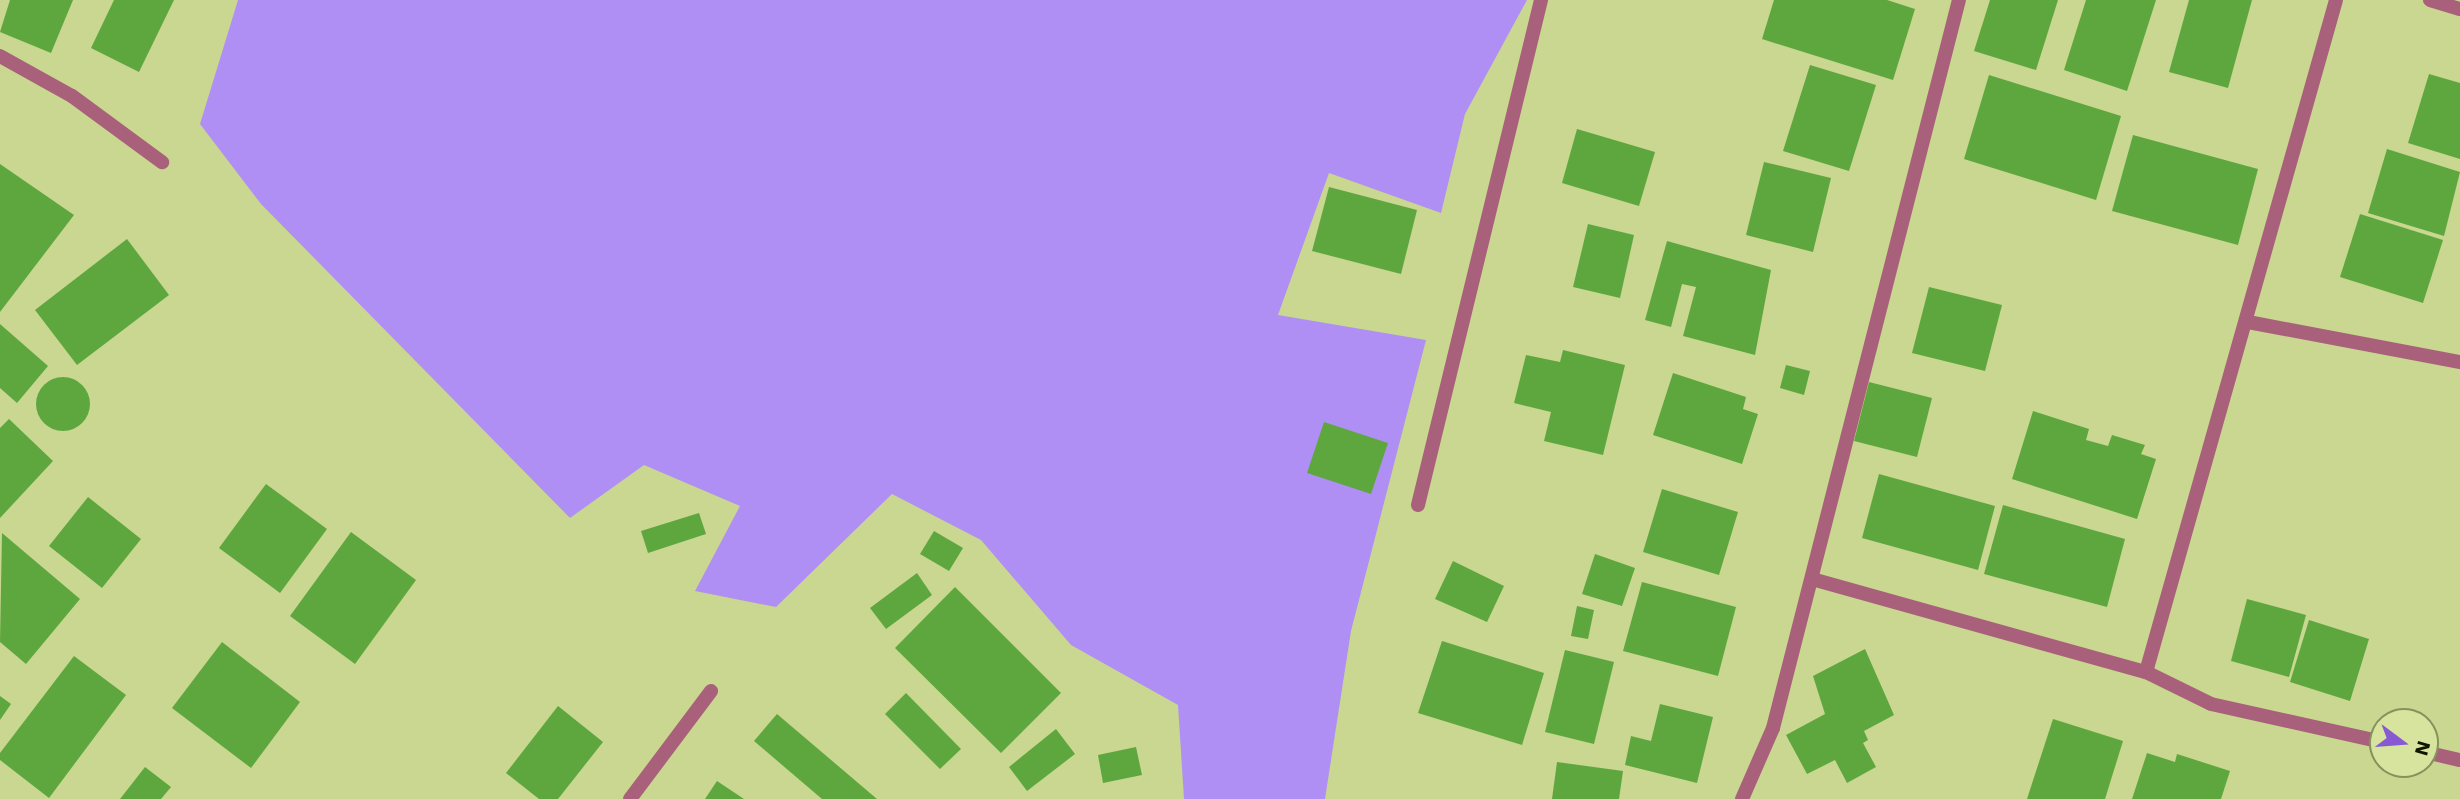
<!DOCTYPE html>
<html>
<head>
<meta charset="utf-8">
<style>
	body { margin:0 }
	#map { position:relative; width:2460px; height:799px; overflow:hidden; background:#c9d790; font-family:"Work Sans",sans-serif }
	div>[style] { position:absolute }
	.green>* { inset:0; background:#b08ff4 }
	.building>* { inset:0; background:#5ea73f }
	.round { border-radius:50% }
	.street>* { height:14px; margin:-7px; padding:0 7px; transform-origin:7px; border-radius:7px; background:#a9617b }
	span { translate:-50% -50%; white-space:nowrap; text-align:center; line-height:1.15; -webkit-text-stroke:5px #d6e49d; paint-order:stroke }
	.north { position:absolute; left:2369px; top:708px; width:70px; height:70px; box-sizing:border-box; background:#d6e49d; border:2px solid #87915e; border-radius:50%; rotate:106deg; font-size:19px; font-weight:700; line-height:28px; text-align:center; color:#111500 }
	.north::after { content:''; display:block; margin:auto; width:24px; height:32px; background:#8759d3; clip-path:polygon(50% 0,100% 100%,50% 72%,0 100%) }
</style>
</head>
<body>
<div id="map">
	<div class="green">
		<i style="clip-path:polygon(238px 0,1527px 0,1465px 114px,1441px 213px,1329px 173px,1278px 315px,1426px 340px,1351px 631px,1325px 799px,1184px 799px,1178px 705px,1071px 645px,981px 540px,892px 494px,776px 607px,695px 591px,740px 506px,644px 465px,570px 518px,261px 204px,200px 124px)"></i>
	</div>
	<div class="building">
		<i style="clip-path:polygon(10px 0,73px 0,51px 53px,0 32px)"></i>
		<i style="clip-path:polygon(114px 0,174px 0,139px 72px,91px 48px)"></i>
		<i style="clip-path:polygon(1774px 0,1887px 0,1915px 9px,1893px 80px,1762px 39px)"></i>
		<i style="clip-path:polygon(1990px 0,2058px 0,2036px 70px,1974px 51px)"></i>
		<i style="clip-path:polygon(2086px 0,2156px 0,2127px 91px,2064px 70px)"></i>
		<i style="clip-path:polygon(2189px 0,2252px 0,2228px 88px,2169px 72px)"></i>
		<i style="clip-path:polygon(1810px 65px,1876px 85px,1849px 171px,1783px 151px)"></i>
		<i style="clip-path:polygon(2429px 74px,2460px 83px,2460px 159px,2408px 143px)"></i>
		<i style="clip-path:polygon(1989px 75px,2121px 116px,2096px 200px,1964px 159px)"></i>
		<i style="clip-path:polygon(1577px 129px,1655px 152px,1639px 206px,1562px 183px)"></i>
		<i style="clip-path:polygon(2133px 135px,2258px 169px,2238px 245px,2112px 211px)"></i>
		<i style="clip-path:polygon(2387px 149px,2460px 172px,2444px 236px,2368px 213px)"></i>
		<i style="clip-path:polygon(1764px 162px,1831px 178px,1813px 252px,1746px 235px)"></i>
		<i style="clip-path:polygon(0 164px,74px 215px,0 312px)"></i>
		<i style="clip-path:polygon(1329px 187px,1417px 210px,1401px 274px,1312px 251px)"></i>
		<i style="clip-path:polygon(2360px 214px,2443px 240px,2423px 303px,2340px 277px)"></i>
		<i style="clip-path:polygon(1588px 224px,1634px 235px,1620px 298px,1573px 287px)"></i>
		<i style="clip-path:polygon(127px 239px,169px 295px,77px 365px,35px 310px)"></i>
		<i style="clip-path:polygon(1667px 241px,1771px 270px,1755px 355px,1683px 336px,1696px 287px,1682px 284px,1671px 327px,1645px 320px)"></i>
		<i style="clip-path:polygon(1929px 287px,2002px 305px,1985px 371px,1912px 353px)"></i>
		<i style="clip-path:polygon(0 324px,48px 366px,17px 403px,0 388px)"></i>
		<i style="clip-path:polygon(1563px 350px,1625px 365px,1603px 455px,1544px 441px,1551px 412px,1514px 403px,1526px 355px,1560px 362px)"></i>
		<i style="clip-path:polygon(1786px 365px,1810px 371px,1804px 395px,1780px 388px)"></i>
		<i style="clip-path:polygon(1673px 373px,1746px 397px,1743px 409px,1758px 414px,1742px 464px,1653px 435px)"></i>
		<i class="round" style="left:36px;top:377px;width:54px;height:54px"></i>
		<i style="clip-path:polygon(1869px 382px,1932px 398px,1917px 457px,1854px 441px)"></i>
		<i style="clip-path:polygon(2033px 411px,2089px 429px,2086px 440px,2108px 446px,2112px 435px,2145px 445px,2141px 454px,2156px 459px,2137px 519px,2012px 479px)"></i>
		<i style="clip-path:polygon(9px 419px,53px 461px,0 518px,0 428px)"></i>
		<i style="clip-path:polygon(1324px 422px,1388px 443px,1371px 494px,1307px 473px)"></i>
		<i style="clip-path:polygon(1879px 474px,1995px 506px,1978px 570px,1862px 538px)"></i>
		<i style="clip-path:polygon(266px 484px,327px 529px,280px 593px,219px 548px)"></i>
		<i style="clip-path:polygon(1662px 489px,1738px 512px,1719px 575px,1643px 552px)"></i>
		<i style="clip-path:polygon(88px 497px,141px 539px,102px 588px,49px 546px)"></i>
		<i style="clip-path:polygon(2003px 505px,2125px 539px,2107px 607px,1984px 574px)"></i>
		<i style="clip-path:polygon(699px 513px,706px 534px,648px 553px,641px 531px)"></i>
		<i style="clip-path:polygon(934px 531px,963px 548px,949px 571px,920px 554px)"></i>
		<i style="clip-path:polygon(351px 532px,416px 580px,355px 664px,290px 616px)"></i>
		<i style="clip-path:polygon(2px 533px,80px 599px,26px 664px,0 642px)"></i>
		<i style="clip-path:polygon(1595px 554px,1635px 568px,1622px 606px,1582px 594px)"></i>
		<i style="clip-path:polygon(1453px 561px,1504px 586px,1487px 622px,1435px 599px)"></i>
		<i style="clip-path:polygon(917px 573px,932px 595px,886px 629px,870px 608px)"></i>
		<i style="clip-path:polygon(1642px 582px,1736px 607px,1718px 676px,1623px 651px)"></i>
		<i style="clip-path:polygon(955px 587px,1061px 693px,1001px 753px,895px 648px)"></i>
		<i style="clip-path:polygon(2247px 599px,2306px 615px,2289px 677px,2231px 661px)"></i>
		<i style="clip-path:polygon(1577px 606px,1594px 610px,1588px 639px,1571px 636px)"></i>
		<i style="clip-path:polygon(2309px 620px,2369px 639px,2350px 701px,2290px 682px)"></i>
		<i style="clip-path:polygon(1442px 641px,1544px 673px,1522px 745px,1418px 713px)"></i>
		<i style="clip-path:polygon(222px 642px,300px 702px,251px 768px,172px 708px)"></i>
		<i style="clip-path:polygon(1865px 649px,1894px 715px,1864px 731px,1868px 740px,1863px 743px,1876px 767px,1847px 783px,1835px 760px,1807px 774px,1786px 735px,1825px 714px,1813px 676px)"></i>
		<i style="clip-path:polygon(1565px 650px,1614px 662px,1594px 744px,1545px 732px)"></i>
		<i style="clip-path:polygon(74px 656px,126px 695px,49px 798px,0 760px,0 753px)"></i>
		<i style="clip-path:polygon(906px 693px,961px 749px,940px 769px,885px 714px)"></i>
		<i style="clip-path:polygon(0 696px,11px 704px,0 720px)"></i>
		<i style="clip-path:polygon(1660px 704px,1713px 717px,1697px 783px,1625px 765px,1631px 736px,1651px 741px)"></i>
		<i style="clip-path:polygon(558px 706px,603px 742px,558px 799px,539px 799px,506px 773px)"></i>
		<i style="clip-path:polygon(777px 714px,877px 799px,822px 799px,754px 741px)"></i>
		<i style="clip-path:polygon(2053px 719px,2123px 741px,2105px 799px,2027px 799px)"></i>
		<i style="clip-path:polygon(1056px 729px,1075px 754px,1027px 791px,1009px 767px)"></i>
		<i style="clip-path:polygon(1136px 747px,1142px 775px,1103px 783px,1098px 755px)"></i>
		<i style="clip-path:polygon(2147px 753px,2175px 762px,2177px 754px,2230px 771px,2221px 799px,2132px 799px)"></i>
		<i style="clip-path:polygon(1557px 762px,1623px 771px,1619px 799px,1552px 799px)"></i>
		<i style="clip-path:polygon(145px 767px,171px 787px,161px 799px,120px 799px)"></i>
		<i style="clip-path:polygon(717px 781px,744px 799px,705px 799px)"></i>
	</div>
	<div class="street">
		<i style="left:2430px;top:0;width:31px;rotate:17deg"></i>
		<i style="left:0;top:56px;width:82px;rotate:29.1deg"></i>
		<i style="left:72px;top:96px;width:112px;rotate:36.3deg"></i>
		<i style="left:2248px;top:322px;width:216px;rotate:10.7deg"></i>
		<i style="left:1418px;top:505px;width:520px;rotate:-76.31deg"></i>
		<i style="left:1812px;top:579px;width:347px;rotate:15.6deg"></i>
		<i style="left:2146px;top:672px;width:72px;rotate:26.2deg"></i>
		<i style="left:2211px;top:704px;width:176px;rotate:12.5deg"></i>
		<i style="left:2146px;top:672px;width:698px;rotate:-74.21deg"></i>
		<i style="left:2425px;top:752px;width:36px;rotate:13deg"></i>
		<i style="left:630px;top:799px;width:135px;rotate:-53.1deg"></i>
		<i style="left:1742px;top:799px;width:77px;rotate:-66.4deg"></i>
		<i style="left:1773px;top:728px;width:751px;rotate:-75.67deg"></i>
	</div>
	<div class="north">N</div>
</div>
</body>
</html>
